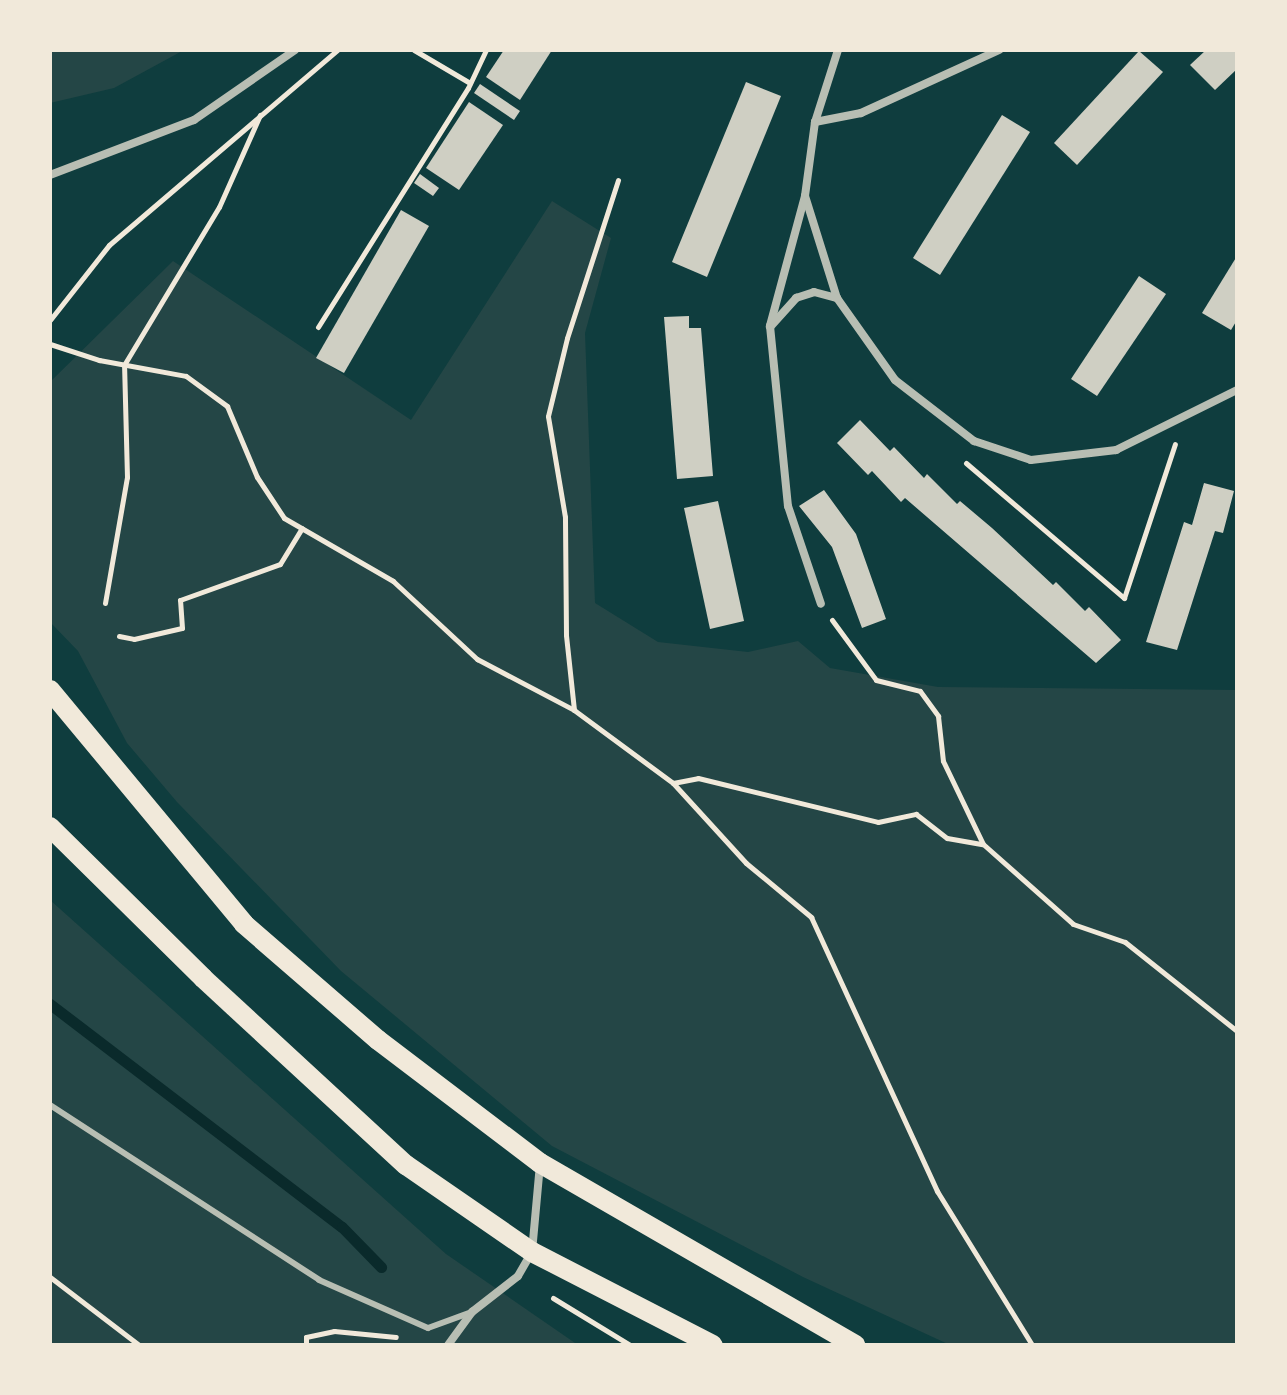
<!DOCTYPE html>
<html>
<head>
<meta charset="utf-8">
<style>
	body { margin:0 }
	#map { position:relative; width:1287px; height:1395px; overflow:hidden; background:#0f3d3e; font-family:"Asap Condensed",sans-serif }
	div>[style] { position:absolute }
	.green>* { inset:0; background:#244646 }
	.stream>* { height:11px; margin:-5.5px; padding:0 5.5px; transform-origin:5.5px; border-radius:5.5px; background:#0a2a2b }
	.building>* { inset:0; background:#cfcfc3 }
	.path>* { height:5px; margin:-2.5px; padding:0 2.5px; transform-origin:2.5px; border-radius:2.5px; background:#f1e9da }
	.service>* { height:6px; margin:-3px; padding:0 3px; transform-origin:3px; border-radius:3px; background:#b8beb3 }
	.minor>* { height:8px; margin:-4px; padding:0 4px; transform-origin:4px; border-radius:4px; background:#b8beb3 }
	.primary>* { height:20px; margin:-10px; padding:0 10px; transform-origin:10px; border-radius:10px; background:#f1e9da }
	span { translate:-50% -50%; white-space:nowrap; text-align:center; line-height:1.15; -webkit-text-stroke:6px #f1e9da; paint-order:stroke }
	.frame { position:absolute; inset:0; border:52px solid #f1e9da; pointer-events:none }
</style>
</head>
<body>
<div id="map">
	<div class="green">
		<i style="clip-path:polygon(50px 50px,184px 50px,114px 88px,50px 103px)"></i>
		<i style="clip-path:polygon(552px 201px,611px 238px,585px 333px,595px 603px,658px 642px,748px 652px,798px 641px,830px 668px,938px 687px,1237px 690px,1237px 1345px,950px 1345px,803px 1277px,552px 1146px,341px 971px,177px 802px,127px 743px,78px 651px,50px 622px,50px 382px,173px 261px,411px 420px)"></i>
		<i style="clip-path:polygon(50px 900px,446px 1254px,578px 1345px,50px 1345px)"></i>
	</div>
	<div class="stream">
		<i style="left:50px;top:1004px;width:367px;rotate:37.4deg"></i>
		<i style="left:342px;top:1227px;width:56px;rotate:45.7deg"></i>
	</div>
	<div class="building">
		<i style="clip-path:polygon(504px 50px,552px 50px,520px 100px,486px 77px)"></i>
		<i style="clip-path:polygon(1206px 50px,1237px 50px,1237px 69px,1215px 90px,1190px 65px)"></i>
		<i style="clip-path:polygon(1139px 51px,1163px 72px,1077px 165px,1054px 143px)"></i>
		<i style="clip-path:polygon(746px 82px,781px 96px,707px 277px,672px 262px)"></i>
		<i style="clip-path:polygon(480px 84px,520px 111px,514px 120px,474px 93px)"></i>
		<i style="clip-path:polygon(469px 102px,503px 125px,459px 190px,426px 168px)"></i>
		<i style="clip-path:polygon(1002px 115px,1030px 132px,940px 275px,913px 258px)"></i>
		<i style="clip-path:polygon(420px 174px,439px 188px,433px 196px,414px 183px)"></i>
		<i style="clip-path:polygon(401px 210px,429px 226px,344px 373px,316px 358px)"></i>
		<i style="clip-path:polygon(1237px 256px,1237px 320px,1231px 330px,1202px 313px)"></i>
		<i style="clip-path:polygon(1139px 276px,1166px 294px,1097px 396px,1071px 379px)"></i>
		<i style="clip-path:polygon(689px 316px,689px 328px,701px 328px,713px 476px,677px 479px,664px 317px)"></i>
		<i style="clip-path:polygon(860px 420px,890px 451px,894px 447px,924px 478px,927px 474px,957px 504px,960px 501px,992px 528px,1053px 585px,1056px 582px,1085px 611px,1089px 607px,1121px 640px,1096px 663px,905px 498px,901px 502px,872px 471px,868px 475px,837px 443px)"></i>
		<i style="clip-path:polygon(1204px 483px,1234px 491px,1223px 533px,1215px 531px,1177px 650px,1146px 642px,1184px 522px,1192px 525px)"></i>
		<i style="clip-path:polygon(824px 490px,856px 534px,886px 619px,862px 628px,832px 547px,799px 506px)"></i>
		<i style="clip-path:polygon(718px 501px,744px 621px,710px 629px,684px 508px)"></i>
	</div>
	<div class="path">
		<i style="left:414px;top:50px;width:65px;rotate:30.5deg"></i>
		<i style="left:50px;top:320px;width:95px;rotate:-51.8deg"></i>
		<i style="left:109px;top:245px;width:300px;rotate:-40.5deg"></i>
		<i style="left:318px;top:327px;width:282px;rotate:-57.9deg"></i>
		<i style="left:468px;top:88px;width:42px;rotate:-64.7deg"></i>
		<i style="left:50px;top:344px;width:52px;rotate:18.1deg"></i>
		<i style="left:99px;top:360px;width:88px;rotate:10.4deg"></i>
		<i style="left:186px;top:376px;width:51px;rotate:36.2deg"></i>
		<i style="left:227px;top:406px;width:77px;rotate:67.1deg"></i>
		<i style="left:257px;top:477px;width:49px;rotate:56.6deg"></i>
		<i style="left:284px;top:518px;width:126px;rotate:30deg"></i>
		<i style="left:393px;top:581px;width:115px;rotate:42.9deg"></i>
		<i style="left:477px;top:659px;width:110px;rotate:27.7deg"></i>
		<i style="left:574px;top:710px;width:123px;rotate:36.4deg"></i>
		<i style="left:673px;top:783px;width:108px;rotate:47.6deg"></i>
		<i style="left:746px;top:863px;width:85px;rotate:39.7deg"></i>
		<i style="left:811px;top:917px;width:302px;rotate:65.3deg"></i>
		<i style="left:937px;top:1191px;width:181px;rotate:58.3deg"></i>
		<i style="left:966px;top:463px;width:208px;rotate:40.5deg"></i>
		<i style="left:1124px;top:598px;width:162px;rotate:-71.7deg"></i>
		<i style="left:105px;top:603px;width:128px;rotate:-80.1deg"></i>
		<i style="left:127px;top:477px;width:112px;rotate:-91.5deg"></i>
		<i style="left:124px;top:365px;width:184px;rotate:-59deg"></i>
		<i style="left:219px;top:207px;width:101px;rotate:-66deg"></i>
		<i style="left:832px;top:620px;width:74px;rotate:53.7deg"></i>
		<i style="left:876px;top:680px;width:45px;rotate:14deg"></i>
		<i style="left:920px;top:691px;width:31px;rotate:54deg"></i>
		<i style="left:938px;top:716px;width:45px;rotate:83.7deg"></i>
		<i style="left:943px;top:761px;width:92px;rotate:64.3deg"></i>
		<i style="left:983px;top:844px;width:120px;rotate:41.6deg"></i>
		<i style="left:1073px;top:924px;width:55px;rotate:19.1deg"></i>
		<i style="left:1125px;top:942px;width:143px;rotate:38.5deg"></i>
		<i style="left:119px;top:636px;width:15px;rotate:11deg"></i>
		<i style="left:134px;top:639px;width:49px;rotate:-12.9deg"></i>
		<i style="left:182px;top:628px;width:28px;rotate:-94deg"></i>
		<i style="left:180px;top:600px;width:106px;rotate:-19.8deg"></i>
		<i style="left:280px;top:564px;width:42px;rotate:-58.6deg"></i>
		<i style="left:574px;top:710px;width:75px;rotate:-96.1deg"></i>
		<i style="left:566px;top:635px;width:118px;rotate:-90.5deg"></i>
		<i style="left:565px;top:517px;width:102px;rotate:-99.6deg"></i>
		<i style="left:548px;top:416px;width:80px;rotate:-76.3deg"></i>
		<i style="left:567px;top:338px;width:166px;rotate:-72.1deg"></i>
		<i style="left:673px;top:783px;width:25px;rotate:-11deg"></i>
		<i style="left:698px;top:778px;width:185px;rotate:13.7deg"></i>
		<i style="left:878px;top:822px;width:39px;rotate:-12deg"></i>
		<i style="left:916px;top:814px;width:39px;rotate:38deg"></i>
		<i style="left:947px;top:838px;width:36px;rotate:10deg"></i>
		<i style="left:50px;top:1277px;width:112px;rotate:37.4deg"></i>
		<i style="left:553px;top:1298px;width:90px;rotate:31.4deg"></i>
		<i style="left:306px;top:1345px;width:8px;rotate:-90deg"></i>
		<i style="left:306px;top:1337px;width:29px;rotate:-12deg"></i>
		<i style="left:334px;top:1331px;width:62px;rotate:5.5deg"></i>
	</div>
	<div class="service">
		<i style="left:50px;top:1105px;width:321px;rotate:33deg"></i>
		<i style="left:319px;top:1280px;width:119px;rotate:23.8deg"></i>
		<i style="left:428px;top:1328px;width:47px;rotate:-20deg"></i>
	</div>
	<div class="minor">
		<i style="left:838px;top:50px;width:76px;rotate:107.7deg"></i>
		<i style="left:815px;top:122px;width:75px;rotate:97.7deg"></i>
		<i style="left:805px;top:196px;width:107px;rotate:72.6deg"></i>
		<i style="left:837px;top:298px;width:100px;rotate:54.7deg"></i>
		<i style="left:895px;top:380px;width:100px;rotate:37.7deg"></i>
		<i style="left:974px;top:441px;width:60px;rotate:18.4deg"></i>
		<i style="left:1031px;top:460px;width:86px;rotate:-6.7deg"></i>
		<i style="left:1116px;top:450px;width:135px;rotate:-26.4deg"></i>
		<i style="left:815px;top:122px;width:47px;rotate:-11.1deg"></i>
		<i style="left:861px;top:113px;width:152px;rotate:-24.5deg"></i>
		<i style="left:50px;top:175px;width:154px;rotate:-20.9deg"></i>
		<i style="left:194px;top:120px;width:123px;rotate:-34.7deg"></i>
		<i style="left:805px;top:196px;width:135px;rotate:105.1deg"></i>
		<i style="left:770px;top:326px;width:181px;rotate:84.3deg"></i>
		<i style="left:788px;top:506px;width:103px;rotate:71.4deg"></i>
		<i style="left:771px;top:326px;width:38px;rotate:-48deg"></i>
		<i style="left:796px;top:298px;width:19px;rotate:-18deg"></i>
		<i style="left:814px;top:292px;width:24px;rotate:15deg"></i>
		<i style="left:448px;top:1345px;width:41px;rotate:-54deg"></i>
		<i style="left:472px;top:1312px;width:58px;rotate:-38deg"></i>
		<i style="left:518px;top:1276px;width:28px;rotate:-60deg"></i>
		<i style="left:532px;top:1252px;width:88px;rotate:-84.8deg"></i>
	</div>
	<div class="primary">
		<i style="left:50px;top:690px;width:304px;rotate:50.3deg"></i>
		<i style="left:244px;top:924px;width:177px;rotate:40.9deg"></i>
		<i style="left:378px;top:1040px;width:203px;rotate:37.2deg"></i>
		<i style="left:540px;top:1163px;width:364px;rotate:30deg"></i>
		<i style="left:50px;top:827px;width:215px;rotate:44.6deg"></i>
		<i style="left:203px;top:978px;width:276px;rotate:42.7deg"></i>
		<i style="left:406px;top:1165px;width:153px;rotate:34.6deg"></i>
		<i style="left:532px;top:1252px;width:203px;rotate:27.2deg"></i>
	</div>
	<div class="frame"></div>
</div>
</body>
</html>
